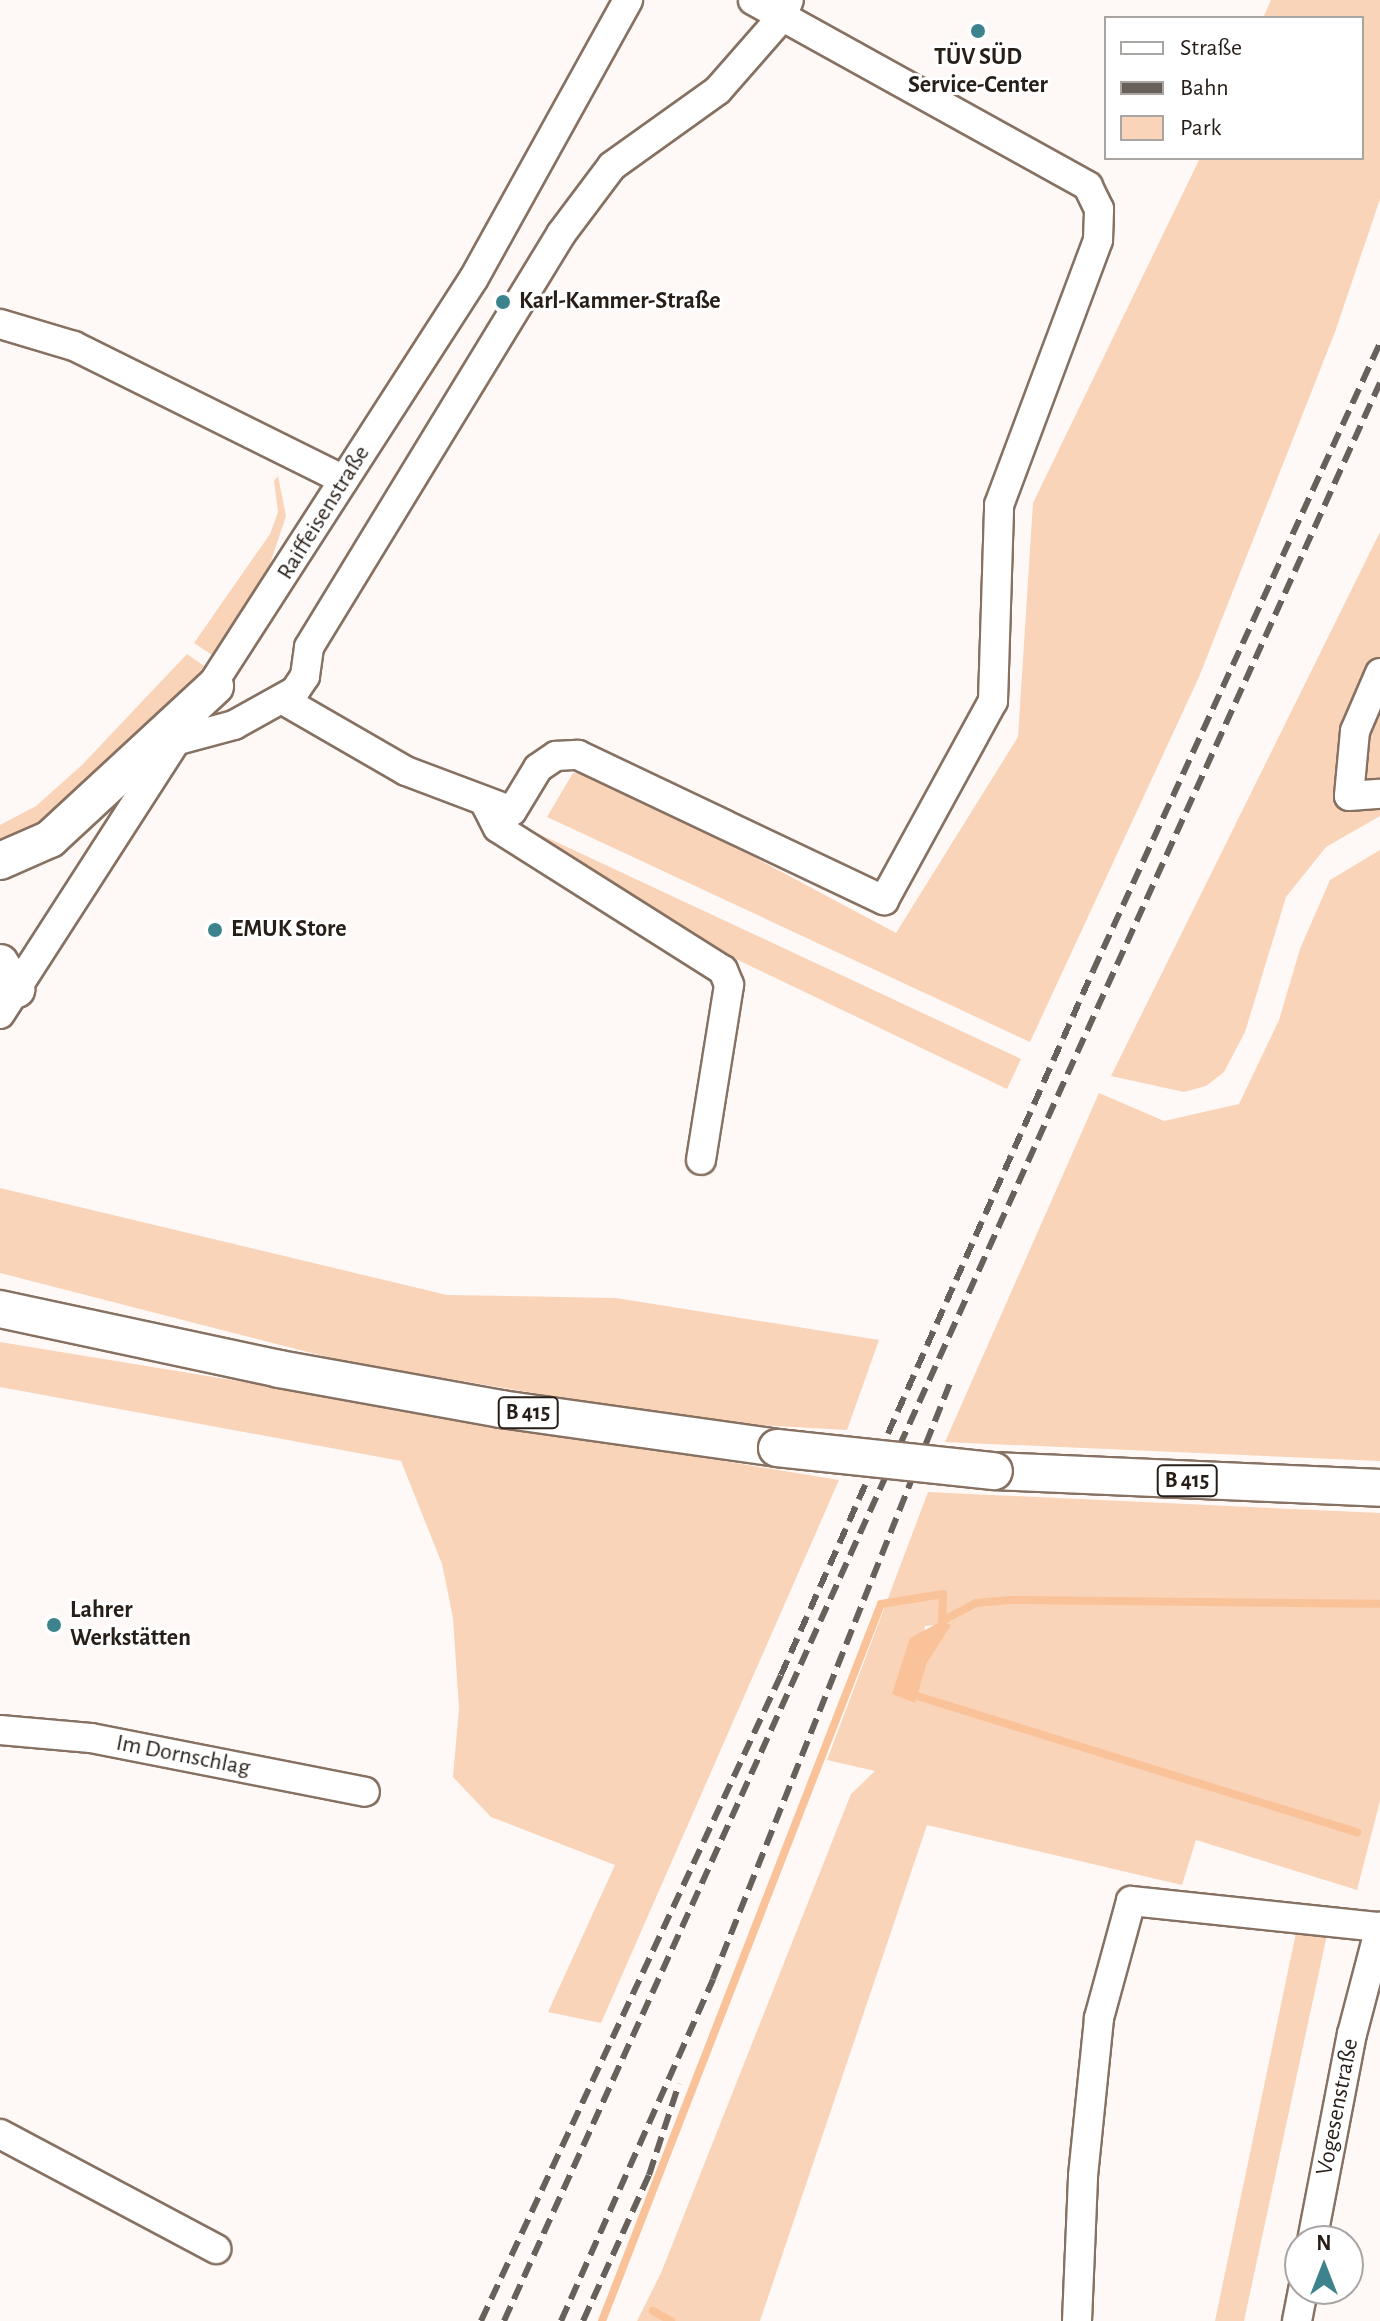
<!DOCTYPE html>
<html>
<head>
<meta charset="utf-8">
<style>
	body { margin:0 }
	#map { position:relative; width:1380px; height:2321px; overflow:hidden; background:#fef9f6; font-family:"Alegreya Sans",sans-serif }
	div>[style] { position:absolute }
	.green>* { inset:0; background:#f9d4b9 }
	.water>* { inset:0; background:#fac298 }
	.stream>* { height:8px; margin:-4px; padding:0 4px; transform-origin:4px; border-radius:4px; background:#fac298 }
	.roads { filter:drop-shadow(2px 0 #867162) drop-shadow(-2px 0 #867162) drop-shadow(0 2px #867162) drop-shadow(0 -2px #867162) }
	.minor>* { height:28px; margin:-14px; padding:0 14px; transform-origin:14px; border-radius:14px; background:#fff }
	.major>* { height:36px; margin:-18px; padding:0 18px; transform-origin:18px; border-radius:18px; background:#fff }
	.rail>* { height:6px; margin-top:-3px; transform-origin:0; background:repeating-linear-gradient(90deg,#68605b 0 16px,transparent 0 24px) }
	.bridges { filter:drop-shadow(2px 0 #867162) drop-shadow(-2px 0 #867162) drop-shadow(0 2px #867162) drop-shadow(0 -2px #867162) }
	.major-bridge>* { height:36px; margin:-18px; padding:0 18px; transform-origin:18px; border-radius:18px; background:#fff }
	.dots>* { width:22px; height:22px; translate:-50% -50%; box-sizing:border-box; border:4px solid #fff; border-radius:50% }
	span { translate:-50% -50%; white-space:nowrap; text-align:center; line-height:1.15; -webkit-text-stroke:6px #fff; paint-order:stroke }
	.shield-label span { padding:2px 6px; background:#fff; border:2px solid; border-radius:6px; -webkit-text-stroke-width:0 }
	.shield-label { font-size:22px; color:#271e18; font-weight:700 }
	.poi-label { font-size:24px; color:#271e18; font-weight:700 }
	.left { translate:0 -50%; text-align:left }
	.street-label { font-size:24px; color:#271e18 }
	.legend { position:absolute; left:1104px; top:16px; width:260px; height:144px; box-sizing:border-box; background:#fff; border:2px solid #a9a5a3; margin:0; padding:10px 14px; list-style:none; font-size:24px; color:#271e18 }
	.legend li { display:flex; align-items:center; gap:16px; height:40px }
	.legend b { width:40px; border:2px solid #a9a5a3 }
	.north { position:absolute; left:1284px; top:2225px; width:80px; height:80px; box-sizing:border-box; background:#fff; border:2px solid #a9a5a3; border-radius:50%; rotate:0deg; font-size:22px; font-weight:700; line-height:32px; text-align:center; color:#271e18 }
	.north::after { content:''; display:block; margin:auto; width:28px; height:36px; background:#3c838d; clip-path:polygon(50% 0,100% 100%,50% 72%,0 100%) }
</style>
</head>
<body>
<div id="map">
	<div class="green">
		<i style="clip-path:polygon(1271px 0,1380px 0,1380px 199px,1335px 332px,1199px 677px,1030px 1042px,547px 817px,573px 773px,596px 773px,896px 933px,1018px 737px,1033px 503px,1200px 158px,1362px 158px,1362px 18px,1263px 18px)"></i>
		<i style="clip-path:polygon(278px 476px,286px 516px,267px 573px,212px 655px,194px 643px,270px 534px,278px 512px,274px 481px)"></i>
		<i style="clip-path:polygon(1380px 532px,1380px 816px,1326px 847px,1286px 897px,1245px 1032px,1224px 1072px,1206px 1086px,1184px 1092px,1111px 1076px)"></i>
		<i style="clip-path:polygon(187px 654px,204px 666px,167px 713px,45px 824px,0 848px,0 825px,36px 806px,82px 765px)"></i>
		<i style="clip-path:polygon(537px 833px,1021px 1059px,1007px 1089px,738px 960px,533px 840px)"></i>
		<i style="clip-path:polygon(1380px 850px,1380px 1461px,945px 1442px,1099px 1093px,1164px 1121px,1239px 1104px,1279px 1020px,1300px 949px,1330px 880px)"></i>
		<i style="clip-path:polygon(0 1188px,447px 1295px,616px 1298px,879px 1340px,847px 1430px,707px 1422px,343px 1361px,0 1273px)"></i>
		<i style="clip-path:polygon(0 1342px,839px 1480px,601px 2023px,548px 2012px,615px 1865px,491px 1817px,453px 1777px,459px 1708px,453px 1618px,442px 1564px,401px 1461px,0 1387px)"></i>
		<i style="clip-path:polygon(evenodd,928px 1492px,1380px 1513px,1380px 1801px,1357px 1890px,1196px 1840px,1182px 1885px,927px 1825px,760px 2321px,637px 2321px,661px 2273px,851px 1794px,875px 1771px,827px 1760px,928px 1492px,950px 1624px,927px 1663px,915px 1702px,925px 1626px,950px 1624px)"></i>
		<i style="clip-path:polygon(1298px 1923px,1328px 1930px,1244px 2321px,1215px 2321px)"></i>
	</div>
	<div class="water">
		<i style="clip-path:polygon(942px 1621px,951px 1625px,927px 1663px,915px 1703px,892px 1694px,910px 1638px)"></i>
	</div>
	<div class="stream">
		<i style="left:917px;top:1696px;width:461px;rotate:17.2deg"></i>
		<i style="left:653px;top:2311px;width:21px;rotate:29deg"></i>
		<i style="left:602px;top:2321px;width:769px;rotate:-68.74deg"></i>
		<i style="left:881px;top:1604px;width:63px;rotate:-9.2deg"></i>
		<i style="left:943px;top:1594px;width:27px;rotate:92deg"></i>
		<i style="left:942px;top:1621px;width:38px;rotate:-28deg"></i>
		<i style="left:976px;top:1603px;width:34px;rotate:-5deg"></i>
		<i style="left:1010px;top:1600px;width:370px;rotate:0.6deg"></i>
	</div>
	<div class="roads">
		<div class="minor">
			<i style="left:0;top:324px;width:77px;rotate:16.6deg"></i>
			<i style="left:74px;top:346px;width:301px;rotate:26.4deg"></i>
			<i style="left:1380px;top:673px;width:63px;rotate:113.3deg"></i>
			<i style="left:1355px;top:731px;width:65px;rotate:95.3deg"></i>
			<i style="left:1349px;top:796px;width:31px;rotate:-4deg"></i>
			<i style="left:283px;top:700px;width:142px;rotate:30deg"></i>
			<i style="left:406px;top:771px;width:113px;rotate:20.7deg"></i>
			<i style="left:512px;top:811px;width:50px;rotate:-58.8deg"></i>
			<i style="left:538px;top:768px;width:22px;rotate:-34deg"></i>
			<i style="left:556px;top:756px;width:22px;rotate:-3deg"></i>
			<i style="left:578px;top:755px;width:339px;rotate:25.4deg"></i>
			<i style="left:884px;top:900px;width:227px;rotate:-61.3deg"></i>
			<i style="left:993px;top:701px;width:196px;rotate:-88.2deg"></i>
			<i style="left:999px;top:505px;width:283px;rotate:-69.5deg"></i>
			<i style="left:1098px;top:240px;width:31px;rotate:-88deg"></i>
			<i style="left:1099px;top:209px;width:25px;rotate:-116deg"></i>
			<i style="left:1088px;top:186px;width:383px;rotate:-151deg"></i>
			<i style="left:182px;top:739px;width:54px;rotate:-15.1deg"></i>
			<i style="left:234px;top:725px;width:70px;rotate:-29.1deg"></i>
			<i style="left:295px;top:691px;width:18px;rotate:-56deg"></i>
			<i style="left:305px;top:676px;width:29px;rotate:-82deg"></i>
			<i style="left:309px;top:647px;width:484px;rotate:-58.6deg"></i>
			<i style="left:561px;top:234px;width:85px;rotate:-53.1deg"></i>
			<i style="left:612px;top:166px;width:130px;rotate:-35.6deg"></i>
			<i style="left:718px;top:90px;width:97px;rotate:-48.8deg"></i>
			<i style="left:782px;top:17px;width:18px;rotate:-68deg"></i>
			<i style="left:484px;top:801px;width:30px;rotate:63deg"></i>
			<i style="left:498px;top:828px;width:266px;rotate:32.3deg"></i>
			<i style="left:723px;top:970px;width:16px;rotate:68deg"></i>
			<i style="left:729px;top:985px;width:177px;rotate:99.1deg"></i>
			<i style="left:0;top:1014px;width:875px;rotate:-57.22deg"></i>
			<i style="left:474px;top:278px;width:318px;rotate:-61deg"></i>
			<i style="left:0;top:1730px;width:91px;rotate:5deg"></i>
			<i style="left:91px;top:1738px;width:279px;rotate:11.1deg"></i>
			<i style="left:0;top:2134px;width:245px;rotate:28deg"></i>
			<i style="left:1312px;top:2241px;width:211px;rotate:-79.1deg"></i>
			<i style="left:1352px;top:2034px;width:111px;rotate:-75.3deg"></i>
			<i style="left:1077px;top:2321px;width:145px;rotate:-87.6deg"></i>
			<i style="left:1083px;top:2176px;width:159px;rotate:-84.2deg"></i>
			<i style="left:1099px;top:2018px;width:121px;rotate:-74.7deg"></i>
			<i style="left:1131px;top:1901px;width:250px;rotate:6deg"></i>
			<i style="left:1297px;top:2321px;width:33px;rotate:-79deg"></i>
		</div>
		<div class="major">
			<i style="left:0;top:861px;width:55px;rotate:-23.7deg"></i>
			<i style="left:50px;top:839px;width:225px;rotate:-42.8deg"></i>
			<i style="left:0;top:963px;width:31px;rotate:58deg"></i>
			<i style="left:0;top:1309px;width:285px;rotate:12.1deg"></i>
			<i style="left:279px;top:1369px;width:226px;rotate:10.2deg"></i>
			<i style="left:501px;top:1409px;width:279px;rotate:8deg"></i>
			<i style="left:994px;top:1471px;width:386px;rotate:2.5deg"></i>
		</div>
	</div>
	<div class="rail">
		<i style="left:481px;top:2321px;width:712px;rotate:-65.09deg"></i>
		<i style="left:781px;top:1675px;width:770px;rotate:-66.1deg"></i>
		<i style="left:1093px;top:971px;width:690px;rotate:-65.44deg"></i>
		<i style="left:504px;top:2321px;width:2127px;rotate:-65.68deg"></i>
		<i style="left:561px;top:2321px;width:374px;rotate:-66deg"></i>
		<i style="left:713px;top:1979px;width:647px;rotate:-68.31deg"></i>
		<i style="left:583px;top:2321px;width:160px;rotate:-65.7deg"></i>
		<i style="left:649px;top:2175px;width:96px;rotate:-71.8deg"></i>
	</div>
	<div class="bridges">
		<div class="major-bridge">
			<i style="left:777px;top:1448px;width:218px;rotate:6.1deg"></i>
		</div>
	</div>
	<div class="dots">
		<i style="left:978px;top:31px;background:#3c838d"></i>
		<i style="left:503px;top:302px;background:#3c838d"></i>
		<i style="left:215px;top:930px;background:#3c838d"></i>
		<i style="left:54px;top:1625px;background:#3c838d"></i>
	</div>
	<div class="shield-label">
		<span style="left:528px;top:1413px">B 415</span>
		<span style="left:1187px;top:1481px">B 415</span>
	</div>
	<div class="poi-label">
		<span style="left:978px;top:72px">TÜV SÜD<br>Service-Center</span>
		<span class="left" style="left:519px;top:302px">Karl-Kammer-Straße</span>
		<span class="left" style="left:231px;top:930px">EMUK Store</span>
		<span class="left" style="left:70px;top:1625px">Lahrer<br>Werkstätten</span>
	</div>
	<div class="street-label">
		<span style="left:324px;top:513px;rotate:-58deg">Raiffeisenstraße</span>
		<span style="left:183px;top:1756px;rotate:11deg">Im Dornschlag</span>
		<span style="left:1338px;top:2107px;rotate:-79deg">Vogesenstraße</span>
	</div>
	<ul class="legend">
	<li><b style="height:10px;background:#fff"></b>Straße</li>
	<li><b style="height:10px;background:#68605b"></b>Bahn</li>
	<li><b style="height:22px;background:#f9d4b9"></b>Park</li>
	</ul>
	<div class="north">N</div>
</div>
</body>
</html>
